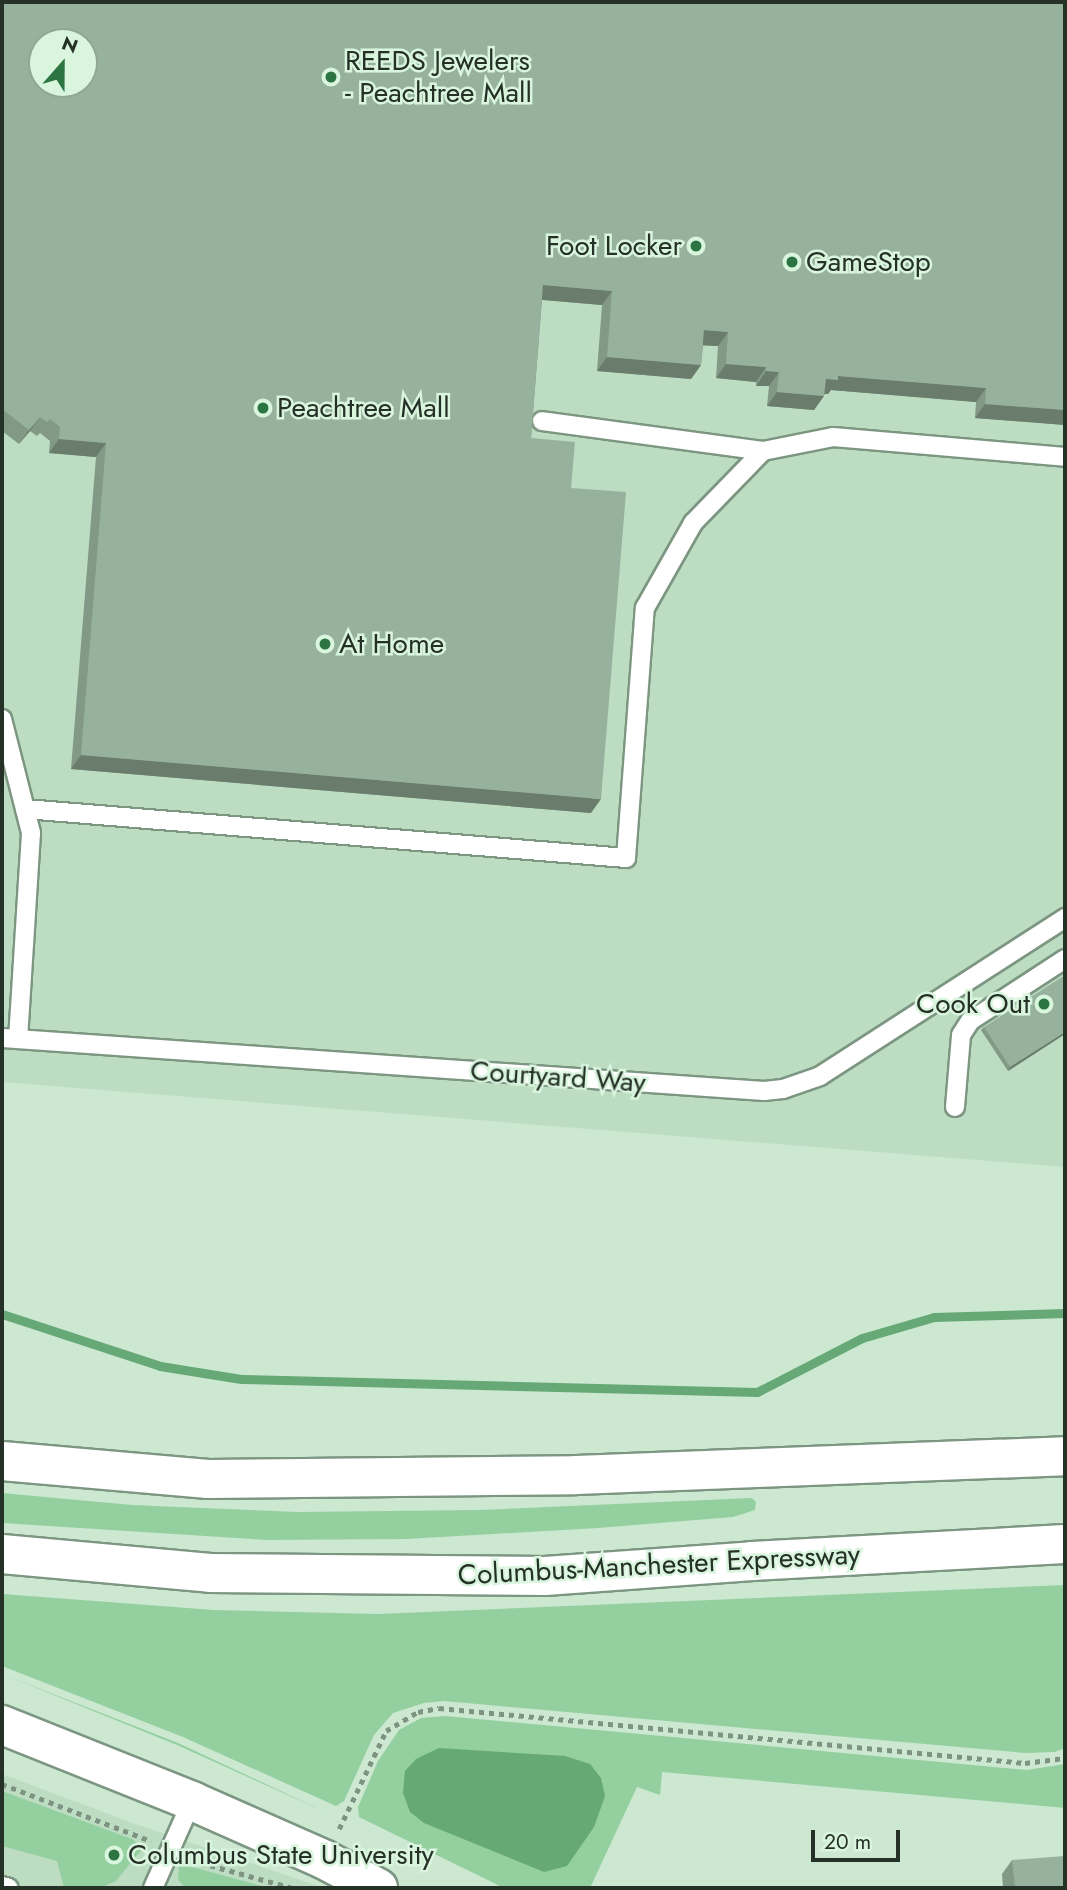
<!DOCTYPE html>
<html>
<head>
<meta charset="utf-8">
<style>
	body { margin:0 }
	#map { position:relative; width:1067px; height:1890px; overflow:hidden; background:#cce8d1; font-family:Jost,sans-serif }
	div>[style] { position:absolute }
	.built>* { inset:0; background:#bcddc2 }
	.green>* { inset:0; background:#94cfa0 }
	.water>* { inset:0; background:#66a876 }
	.stream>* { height:9px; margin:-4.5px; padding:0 4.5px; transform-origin:4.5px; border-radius:4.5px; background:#66a876 }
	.path>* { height:4.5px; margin-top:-2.25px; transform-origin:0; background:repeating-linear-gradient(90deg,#7f9383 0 5px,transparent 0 10px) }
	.roads { filter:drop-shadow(2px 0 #7c9681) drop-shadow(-2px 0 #7c9681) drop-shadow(0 2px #7c9681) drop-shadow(0 -2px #7c9681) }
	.service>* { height:18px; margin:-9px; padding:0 9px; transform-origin:9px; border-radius:9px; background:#fff }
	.secondary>* { height:38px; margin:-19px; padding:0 19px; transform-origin:19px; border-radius:19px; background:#fff }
	.trunk>* { height:38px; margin:-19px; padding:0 19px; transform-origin:19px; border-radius:19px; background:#fff }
	.wall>* { inset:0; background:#829986 }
	.shaded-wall>* { inset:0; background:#6a7d6d }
	.building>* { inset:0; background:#97b29c }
	.dots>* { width:19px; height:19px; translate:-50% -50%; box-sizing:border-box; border:4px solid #d9f5de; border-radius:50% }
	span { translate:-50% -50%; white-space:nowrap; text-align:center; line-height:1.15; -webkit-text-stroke:5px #d9f5de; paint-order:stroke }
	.poi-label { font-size:28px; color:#253027 }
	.left { translate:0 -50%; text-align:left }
	.right { translate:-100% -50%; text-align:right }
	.street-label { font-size:28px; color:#253027 }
	.frame { position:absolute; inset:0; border:4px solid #253027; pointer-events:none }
	.north { position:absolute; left:28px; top:28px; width:70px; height:70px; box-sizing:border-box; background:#d9f5de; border:2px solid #91a695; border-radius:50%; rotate:21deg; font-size:19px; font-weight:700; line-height:28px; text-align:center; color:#253027 }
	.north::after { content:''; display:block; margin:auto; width:24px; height:32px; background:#2c7542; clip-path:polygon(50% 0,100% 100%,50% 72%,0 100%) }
	.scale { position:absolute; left:811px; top:1830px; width:89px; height:32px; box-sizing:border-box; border:4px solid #253027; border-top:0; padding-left:9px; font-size:21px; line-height:24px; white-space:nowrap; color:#253027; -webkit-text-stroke:5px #d9f5de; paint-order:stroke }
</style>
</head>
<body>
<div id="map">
	<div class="built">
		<i style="clip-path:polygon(evenodd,2px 2px,1065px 2px,1065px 1167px,2px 1082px,2px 2px,42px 42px,84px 42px,84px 84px,42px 84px,42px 42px)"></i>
		<i style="clip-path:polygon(2px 1774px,130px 1822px,324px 1888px,2px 1888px)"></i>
	</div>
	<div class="green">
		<i style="clip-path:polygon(2px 1493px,132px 1505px,298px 1512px,479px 1510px,752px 1498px,756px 1502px,755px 1510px,733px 1517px,598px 1528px,406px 1539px,267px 1540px,2px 1523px)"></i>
		<i style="clip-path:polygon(1065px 1585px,1065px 1748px,1055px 1752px,1025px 1753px,444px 1701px,424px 1703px,393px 1713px,374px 1735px,344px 1801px,336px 1806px,183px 1737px,2px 1666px,2px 1594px,214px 1610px,378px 1614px)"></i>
		<i style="clip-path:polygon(2px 1674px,178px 1743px,330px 1814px,177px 1745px)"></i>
		<i style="clip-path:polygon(445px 1716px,1027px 1770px,1065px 1764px,1065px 1808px,662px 1772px,660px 1795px,637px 1787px,590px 1888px,504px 1888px,359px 1817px,358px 1807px,378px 1761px,399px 1730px,421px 1718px)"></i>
		<i style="clip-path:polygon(2px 1791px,132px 1839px,143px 1848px,116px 1881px,100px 1888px,64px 1888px,57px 1861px,2px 1846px)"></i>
		<i style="clip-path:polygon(179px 1865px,196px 1868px,269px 1888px,186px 1888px,178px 1880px)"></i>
	</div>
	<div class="water">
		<i style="clip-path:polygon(439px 1748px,565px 1756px,590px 1764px,601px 1778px,605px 1796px,594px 1827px,567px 1866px,544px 1872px,424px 1823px,410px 1812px,403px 1793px,405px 1771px,416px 1759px)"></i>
	</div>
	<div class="stream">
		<i style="left:2px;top:1314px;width:166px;rotate:18.2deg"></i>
		<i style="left:160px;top:1366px;width:82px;rotate:9.1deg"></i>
		<i style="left:241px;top:1379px;width:516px;rotate:1.44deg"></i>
		<i style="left:757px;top:1392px;width:118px;rotate:-27.2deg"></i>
		<i style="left:862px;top:1338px;width:75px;rotate:-16.3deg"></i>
		<i style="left:934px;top:1317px;width:131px;rotate:-1.7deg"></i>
	</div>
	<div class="path">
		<i style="left:2px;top:1784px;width:160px;rotate:20.9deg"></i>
		<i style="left:339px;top:1829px;width:109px;rotate:-64.4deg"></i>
		<i style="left:386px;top:1731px;width:37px;rotate:-31deg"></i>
		<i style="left:418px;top:1712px;width:21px;rotate:-11deg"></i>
		<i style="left:439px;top:1708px;width:589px;rotate:5.36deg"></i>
		<i style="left:1025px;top:1763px;width:40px;rotate:-7.1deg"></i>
		<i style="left:191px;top:1860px;width:106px;rotate:15.4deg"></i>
	</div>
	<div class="roads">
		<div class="service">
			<i style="left:542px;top:421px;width:223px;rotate:7.7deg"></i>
			<i style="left:2px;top:719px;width:118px;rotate:75.7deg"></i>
			<i style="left:31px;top:833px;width:206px;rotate:93.6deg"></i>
			<i style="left:25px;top:809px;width:603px;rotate:4.66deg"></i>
			<i style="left:626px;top:858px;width:251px;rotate:-85.7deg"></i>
			<i style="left:645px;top:608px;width:98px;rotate:-60.5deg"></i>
			<i style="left:693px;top:523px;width:100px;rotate:-45.8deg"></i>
			<i style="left:763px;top:451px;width:71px;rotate:-11.3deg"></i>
			<i style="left:833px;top:437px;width:233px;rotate:4.9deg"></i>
			<i style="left:2px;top:1038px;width:764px;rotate:3.98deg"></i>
			<i style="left:764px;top:1091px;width:19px;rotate:-6deg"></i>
			<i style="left:783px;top:1089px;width:39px;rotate:-19deg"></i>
			<i style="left:820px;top:1076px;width:292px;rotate:-32.8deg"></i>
			<i style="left:955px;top:1107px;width:72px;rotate:-85.2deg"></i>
			<i style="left:961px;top:1035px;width:17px;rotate:-57deg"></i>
			<i style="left:970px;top:1021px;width:113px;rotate:-33.1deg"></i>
			<i style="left:2px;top:1886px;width:7px;rotate:16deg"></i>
			<i style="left:153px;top:1888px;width:95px;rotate:-65.9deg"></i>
		</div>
		<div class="secondary">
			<i style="left:2px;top:1725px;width:205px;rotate:21.8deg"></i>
			<i style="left:192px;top:1801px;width:145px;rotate:23.9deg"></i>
			<i style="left:325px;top:1860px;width:60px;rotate:27.8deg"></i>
		</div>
		<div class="trunk">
			<i style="left:2px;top:1461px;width:207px;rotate:5deg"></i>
			<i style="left:208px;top:1479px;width:368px;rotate:-0.6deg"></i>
			<i style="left:576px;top:1475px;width:489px;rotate:-2.2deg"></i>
			<i style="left:2px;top:1554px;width:209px;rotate:5.2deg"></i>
			<i style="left:210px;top:1573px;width:335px;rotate:0.5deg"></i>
			<i style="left:545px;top:1576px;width:208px;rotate:-4.1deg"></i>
			<i style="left:752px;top:1561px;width:313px;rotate:-3.1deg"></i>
		</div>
	</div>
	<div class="wall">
		<i style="clip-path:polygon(2px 2px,1065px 2px,1065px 425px,975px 418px,976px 402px,831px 390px,828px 394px,825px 394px,814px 410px,767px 406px,769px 386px,756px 386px,756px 382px,716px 378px,718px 346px,703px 345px,701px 365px,691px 379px,597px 371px,602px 305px,542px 300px,531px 438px,571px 488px,591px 813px,71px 769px,96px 457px,49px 453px,50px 441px,40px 433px,37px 436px,30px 431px,19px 444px,2px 431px)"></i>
		<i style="clip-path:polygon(984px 1027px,1065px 1034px,1008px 1071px,981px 1030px)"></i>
		<i style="clip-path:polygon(1012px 1860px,1065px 1888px,1003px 1888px,1002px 1874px)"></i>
	</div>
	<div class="shaded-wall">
		<i style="clip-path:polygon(543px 285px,612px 291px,602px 305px,533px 299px)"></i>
		<i style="clip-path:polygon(704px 330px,728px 332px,718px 346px,694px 345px)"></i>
		<i style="clip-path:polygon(607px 357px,701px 365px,691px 379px,597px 371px)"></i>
		<i style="clip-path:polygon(726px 364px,766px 367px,756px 382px,716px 378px)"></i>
		<i style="clip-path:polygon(766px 371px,779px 372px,769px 386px,756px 386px)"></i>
		<i style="clip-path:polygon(838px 376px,986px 388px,976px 402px,831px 390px,828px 394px,816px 393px,826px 379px)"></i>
		<i style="clip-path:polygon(777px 392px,824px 396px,814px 410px,767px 406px)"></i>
		<i style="clip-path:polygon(985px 404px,1065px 410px,1065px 425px,975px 418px)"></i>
		<i style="clip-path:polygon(40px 417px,30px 431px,19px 444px,29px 430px)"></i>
		<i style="clip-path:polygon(59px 439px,106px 443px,96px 457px,49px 453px)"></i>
		<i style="clip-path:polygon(81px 755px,601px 799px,591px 813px,71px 769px)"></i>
		<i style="clip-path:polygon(1065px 1032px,1065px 1034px,1008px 1071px,1010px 1067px)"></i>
	</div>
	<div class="building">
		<i style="clip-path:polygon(evenodd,2px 2px,1065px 2px,1065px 410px,985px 404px,986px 388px,838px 376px,838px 380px,826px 379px,824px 396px,777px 392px,779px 372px,766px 371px,766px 367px,726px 364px,728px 332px,704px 330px,701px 365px,607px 357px,612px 291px,543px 285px,531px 438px,575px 442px,571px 488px,626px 492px,601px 799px,81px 755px,106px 443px,59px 439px,60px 427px,50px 419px,47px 422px,40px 417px,29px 430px,2px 409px,2px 2px,42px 42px,84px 42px,84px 84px,42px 84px,42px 42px)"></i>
		<i style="clip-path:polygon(1065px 975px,1065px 1032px,1010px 1067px,984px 1027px)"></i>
		<i style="clip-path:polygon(1065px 1856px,1065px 1888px,1015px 1888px,1012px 1860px)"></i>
	</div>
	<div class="dots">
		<i style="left:331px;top:77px;background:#2c7542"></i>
		<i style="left:696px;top:246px;background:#2c7542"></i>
		<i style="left:792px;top:262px;background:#2c7542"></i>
		<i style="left:263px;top:408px;background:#2c7542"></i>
		<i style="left:325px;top:644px;background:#2c7542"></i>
		<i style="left:1044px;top:1004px;background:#2c7542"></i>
		<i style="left:114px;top:1855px;background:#2c7542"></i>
	</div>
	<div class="poi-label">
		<span class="left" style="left:345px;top:77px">REEDS Jewelers<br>- Peachtree Mall</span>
		<span class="right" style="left:682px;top:246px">Foot Locker</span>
		<span class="left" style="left:806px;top:262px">GameStop</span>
		<span class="left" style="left:277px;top:408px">Peachtree Mall</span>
		<span class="left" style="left:339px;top:644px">At Home</span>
		<span class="right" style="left:1030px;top:1004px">Cook Out</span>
		<span class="left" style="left:128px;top:1855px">Columbus State University</span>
	</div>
	<div class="street-label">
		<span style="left:558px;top:1077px;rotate:4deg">Courtyard Way</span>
		<span style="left:659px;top:1565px;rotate:-3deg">Columbus-Manchester Expressway</span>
	</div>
	<div class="frame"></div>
	<div class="north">N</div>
	<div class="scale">20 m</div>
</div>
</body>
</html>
